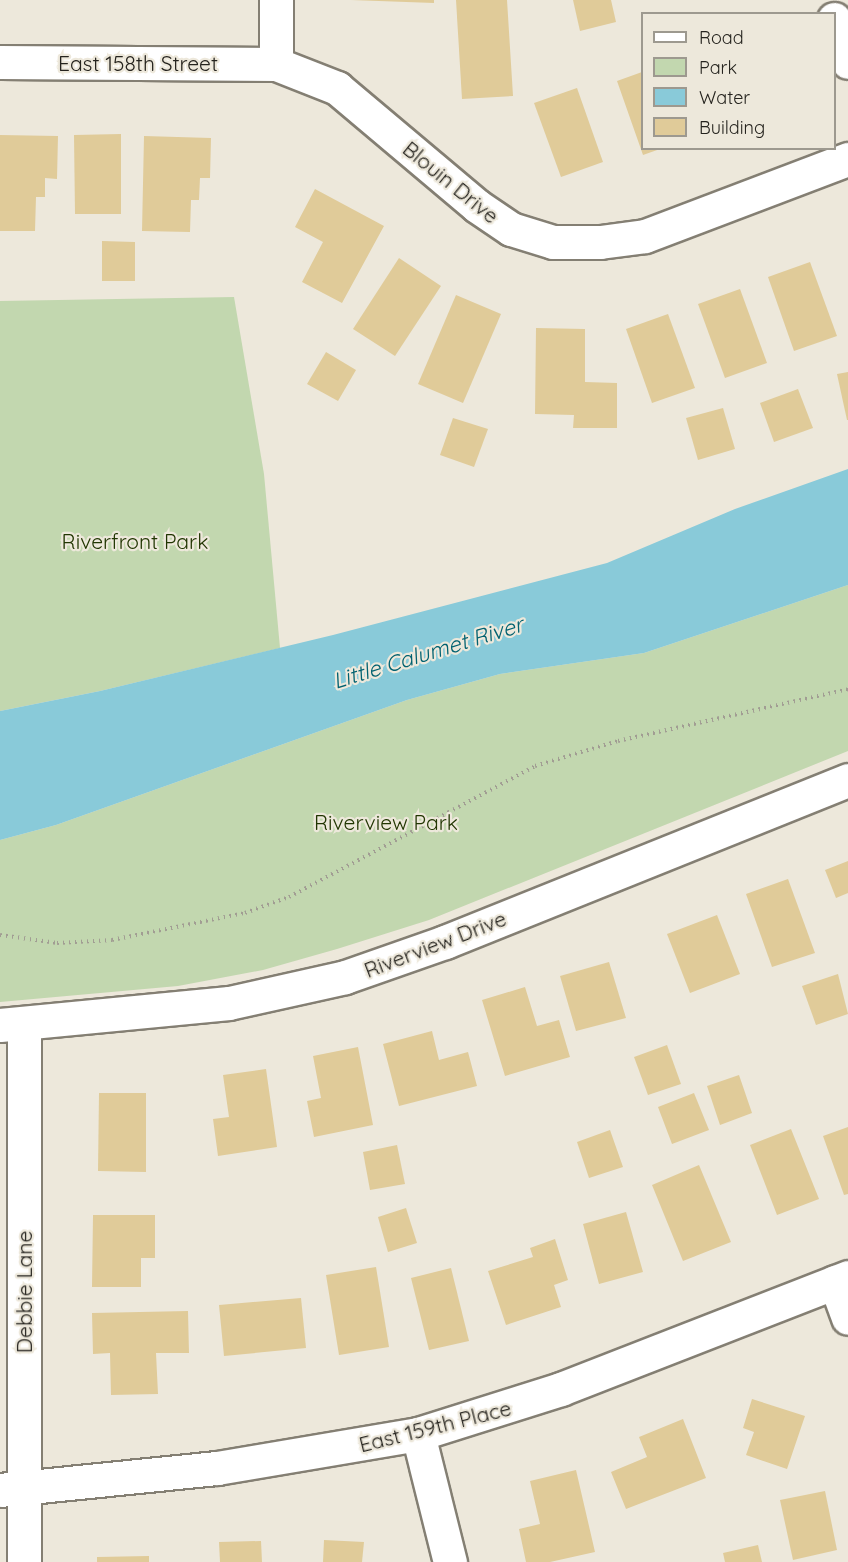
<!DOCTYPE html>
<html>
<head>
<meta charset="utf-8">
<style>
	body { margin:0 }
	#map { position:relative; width:848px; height:1562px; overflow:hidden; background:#ede8db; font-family:Quicksand,sans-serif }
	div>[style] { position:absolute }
	.green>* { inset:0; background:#c2d7af }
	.water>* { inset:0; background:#89cad9 }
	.building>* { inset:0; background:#e0cb99 }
	.path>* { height:4px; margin-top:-2px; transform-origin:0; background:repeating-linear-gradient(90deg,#a19d93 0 1.5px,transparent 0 6px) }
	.roads { filter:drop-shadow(2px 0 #847f73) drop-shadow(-2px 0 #847f73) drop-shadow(0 2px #847f73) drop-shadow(0 -2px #847f73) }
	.minor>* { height:33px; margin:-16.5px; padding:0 16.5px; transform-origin:16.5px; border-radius:16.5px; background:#fff }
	span { translate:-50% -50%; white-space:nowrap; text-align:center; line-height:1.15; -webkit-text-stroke:4.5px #ede8db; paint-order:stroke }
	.street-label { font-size:21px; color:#25231e }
	.park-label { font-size:21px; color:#213602 }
	.water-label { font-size:22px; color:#006170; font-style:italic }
	.legend { position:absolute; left:641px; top:12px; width:195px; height:138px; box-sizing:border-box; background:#ede8db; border:2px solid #9d998f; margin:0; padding:8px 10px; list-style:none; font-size:18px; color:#25231e }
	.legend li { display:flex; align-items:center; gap:12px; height:30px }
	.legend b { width:30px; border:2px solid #9d998f }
</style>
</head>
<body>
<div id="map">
	<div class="green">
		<i style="clip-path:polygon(234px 297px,264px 474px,280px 648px,100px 691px,0 711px,0 301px)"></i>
		<i style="clip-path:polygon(848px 585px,848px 751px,429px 920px,337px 949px,263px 970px,178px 986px,0 1002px,0 840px,56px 825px,407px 700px,500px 674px,644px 653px)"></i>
	</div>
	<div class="water">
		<i style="clip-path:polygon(848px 469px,848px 585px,644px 653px,500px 674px,407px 700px,56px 825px,0 840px,0 711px,100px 691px,333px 635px,607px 563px,735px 509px)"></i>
	</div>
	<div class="building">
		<i style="clip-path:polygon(351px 0,434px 0,434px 3px)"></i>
		<i style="clip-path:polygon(456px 0,507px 0,513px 96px,462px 99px)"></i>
		<i style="clip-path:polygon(573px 0,611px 0,616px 22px,580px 31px)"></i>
		<i style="clip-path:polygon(642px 72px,642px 148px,660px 149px,643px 155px,617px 81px)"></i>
		<i style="clip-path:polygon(577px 88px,603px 162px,561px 177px,534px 103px)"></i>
		<i style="clip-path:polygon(121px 134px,121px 214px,75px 214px,74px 135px)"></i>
		<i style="clip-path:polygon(0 135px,58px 136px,57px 179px,45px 178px,45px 197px,36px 197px,35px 231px,0 231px)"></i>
		<i style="clip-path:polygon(144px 136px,211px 138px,210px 178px,200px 178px,199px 200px,191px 200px,190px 232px,142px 231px)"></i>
		<i style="clip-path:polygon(315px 189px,384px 226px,342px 303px,302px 282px,323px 242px,295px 227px)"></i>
		<i style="clip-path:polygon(102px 241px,135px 242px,135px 281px,102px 281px)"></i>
		<i style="clip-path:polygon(399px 258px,441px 286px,395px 356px,353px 329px)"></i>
		<i style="clip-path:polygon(810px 262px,837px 336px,794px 351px,768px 277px)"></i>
		<i style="clip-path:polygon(740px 289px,767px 363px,725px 378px,698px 304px)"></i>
		<i style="clip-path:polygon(456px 295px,501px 314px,463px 403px,418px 384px)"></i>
		<i style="clip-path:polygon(668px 314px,695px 388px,652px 403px,626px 329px)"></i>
		<i style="clip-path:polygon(536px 328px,585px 329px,585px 382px,617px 383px,617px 428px,573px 428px,574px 415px,535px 414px)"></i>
		<i style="clip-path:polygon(326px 352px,356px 370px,338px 401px,307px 384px)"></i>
		<i style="clip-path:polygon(848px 372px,848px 420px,847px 420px,837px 374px)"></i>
		<i style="clip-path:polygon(798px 389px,813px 428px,774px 442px,760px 403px)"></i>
		<i style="clip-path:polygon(723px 408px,735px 449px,698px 460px,686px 418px)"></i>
		<i style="clip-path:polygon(453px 418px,488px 429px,474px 467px,440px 455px)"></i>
		<i style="clip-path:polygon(848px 861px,848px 893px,836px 898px,825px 870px)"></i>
		<i style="clip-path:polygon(788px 879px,815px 953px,772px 967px,746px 894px)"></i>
		<i style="clip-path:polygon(717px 915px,740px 974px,690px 993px,667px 934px)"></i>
		<i style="clip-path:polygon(609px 962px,626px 1018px,576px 1031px,560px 976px)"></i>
		<i style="clip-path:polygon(838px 974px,848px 1014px,816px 1025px,802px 986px)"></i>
		<i style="clip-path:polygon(525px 987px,537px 1026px,559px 1020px,570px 1057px,505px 1076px,482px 1000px)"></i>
		<i style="clip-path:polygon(432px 1031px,439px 1060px,468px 1052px,477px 1086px,399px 1106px,383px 1044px)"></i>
		<i style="clip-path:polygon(667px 1045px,681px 1084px,648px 1095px,634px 1057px)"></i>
		<i style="clip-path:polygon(358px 1047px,373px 1125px,314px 1137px,307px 1101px,321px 1098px,313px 1056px)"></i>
		<i style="clip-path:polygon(266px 1069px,277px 1147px,218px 1156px,213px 1119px,229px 1117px,223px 1075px)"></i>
		<i style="clip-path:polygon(739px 1075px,752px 1113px,720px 1125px,707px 1086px)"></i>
		<i style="clip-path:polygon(99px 1093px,146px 1093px,146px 1172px,98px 1171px)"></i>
		<i style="clip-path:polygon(694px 1093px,709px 1130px,672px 1144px,658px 1107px)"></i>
		<i style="clip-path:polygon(848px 1127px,848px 1194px,844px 1195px,823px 1136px)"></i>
		<i style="clip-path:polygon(791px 1129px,819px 1199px,777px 1215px,750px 1145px)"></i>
		<i style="clip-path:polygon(610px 1130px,623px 1167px,589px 1178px,577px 1142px)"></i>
		<i style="clip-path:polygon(397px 1145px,405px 1184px,370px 1190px,363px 1152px)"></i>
		<i style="clip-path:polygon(699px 1165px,731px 1242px,683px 1261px,652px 1185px)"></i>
		<i style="clip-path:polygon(406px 1208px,417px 1243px,388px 1252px,378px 1217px)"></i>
		<i style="clip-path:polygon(626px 1212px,643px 1272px,599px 1284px,583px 1224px)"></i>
		<i style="clip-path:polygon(93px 1215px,155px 1215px,155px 1258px,141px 1258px,141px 1287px,92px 1287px)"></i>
		<i style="clip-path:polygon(555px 1239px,568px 1280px,554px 1285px,561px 1307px,506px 1325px,488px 1271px,533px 1257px,530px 1248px)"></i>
		<i style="clip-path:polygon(376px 1267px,389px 1347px,339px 1355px,326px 1275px)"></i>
		<i style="clip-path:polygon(451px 1268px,469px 1341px,429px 1350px,411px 1278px)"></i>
		<i style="clip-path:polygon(301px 1298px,306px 1348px,224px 1356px,219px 1305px)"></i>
		<i style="clip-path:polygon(188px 1311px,189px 1353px,156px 1353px,158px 1394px,111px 1395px,110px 1353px,93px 1354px,92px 1313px)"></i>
		<i style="clip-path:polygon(752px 1399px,805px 1416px,787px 1469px,746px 1455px,754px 1432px,743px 1428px)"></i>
		<i style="clip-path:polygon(683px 1419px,706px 1478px,626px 1509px,611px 1472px,647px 1457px,639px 1437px)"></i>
		<i style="clip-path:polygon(576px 1470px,595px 1552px,550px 1562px,526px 1562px,519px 1529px,540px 1524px,530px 1481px)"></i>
		<i style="clip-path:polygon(825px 1491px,837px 1550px,793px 1560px,780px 1500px)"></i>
		<i style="clip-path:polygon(324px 1540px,364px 1542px,362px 1562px,323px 1562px)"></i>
		<i style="clip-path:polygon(261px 1541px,262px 1562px,220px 1562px,219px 1542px)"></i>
		<i style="clip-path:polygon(758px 1545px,762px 1562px,725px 1562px,723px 1553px)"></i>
		<i style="clip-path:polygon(149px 1556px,149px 1562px,97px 1562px,97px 1557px)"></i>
	</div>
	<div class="path">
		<i style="left:0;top:935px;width:58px;rotate:8deg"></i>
		<i style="left:57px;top:943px;width:55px;rotate:-3.1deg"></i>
		<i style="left:112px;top:940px;width:136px;rotate:-11.5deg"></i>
		<i style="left:245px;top:913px;width:47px;rotate:-20deg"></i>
		<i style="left:289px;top:897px;width:279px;rotate:-28deg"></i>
		<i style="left:535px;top:766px;width:87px;rotate:-16.8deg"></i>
		<i style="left:618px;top:741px;width:236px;rotate:-12.7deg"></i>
	</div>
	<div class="roads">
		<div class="minor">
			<i style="left:834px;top:19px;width:45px;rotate:72deg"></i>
			<i style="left:0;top:62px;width:276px;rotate:0.4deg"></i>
			<i style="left:276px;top:64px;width:66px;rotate:21.5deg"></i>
			<i style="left:337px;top:88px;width:183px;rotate:40.1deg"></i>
			<i style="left:477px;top:206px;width:41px;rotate:34.1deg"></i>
			<i style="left:511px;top:229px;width:44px;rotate:17.2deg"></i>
			<i style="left:553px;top:242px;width:47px"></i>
			<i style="left:600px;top:242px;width:45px;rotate:-7.6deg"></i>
			<i style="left:645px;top:236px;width:217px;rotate:-20.8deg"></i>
			<i style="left:276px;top:64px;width:64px;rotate:-90deg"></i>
			<i style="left:24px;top:1023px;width:539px;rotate:90deg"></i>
			<i style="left:0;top:1025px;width:230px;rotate:-5.5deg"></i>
			<i style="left:229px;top:1003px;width:119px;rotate:-12.6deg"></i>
			<i style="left:345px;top:977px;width:106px;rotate:-19.3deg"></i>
			<i style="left:445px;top:942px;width:434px;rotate:-21.9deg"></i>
			<i style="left:835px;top:1282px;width:38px;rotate:70deg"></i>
			<i style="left:418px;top:1434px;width:132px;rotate:76deg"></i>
			<i style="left:0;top:1490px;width:218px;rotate:-5.8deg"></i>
			<i style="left:217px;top:1468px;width:204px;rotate:-9.6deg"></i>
			<i style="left:418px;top:1434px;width:150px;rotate:-17.5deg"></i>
			<i style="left:561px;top:1389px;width:308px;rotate:-21.3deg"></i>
		</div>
	</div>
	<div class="street-label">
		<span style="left:138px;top:63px">East 158th Street</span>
		<span style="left:451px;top:182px;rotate:39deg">Blouin Drive</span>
		<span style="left:435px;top:944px;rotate:-21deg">Riverview Drive</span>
		<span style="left:24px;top:1292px;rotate:-90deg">Debbie Lane</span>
		<span style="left:435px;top:1426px;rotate:-14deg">East 159th Place</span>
	</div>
	<div class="park-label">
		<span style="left:135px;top:541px">Riverfront Park</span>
		<span style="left:386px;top:822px">Riverview Park</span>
	</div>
	<div class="water-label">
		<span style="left:428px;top:653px;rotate:-17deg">Little Calumet River</span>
	</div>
	<ul class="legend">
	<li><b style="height:8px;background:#fff"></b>Road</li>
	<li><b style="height:16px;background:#c2d7af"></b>Park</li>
	<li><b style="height:16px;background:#89cad9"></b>Water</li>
	<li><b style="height:16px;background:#e0cb99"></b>Building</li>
	</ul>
</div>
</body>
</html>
